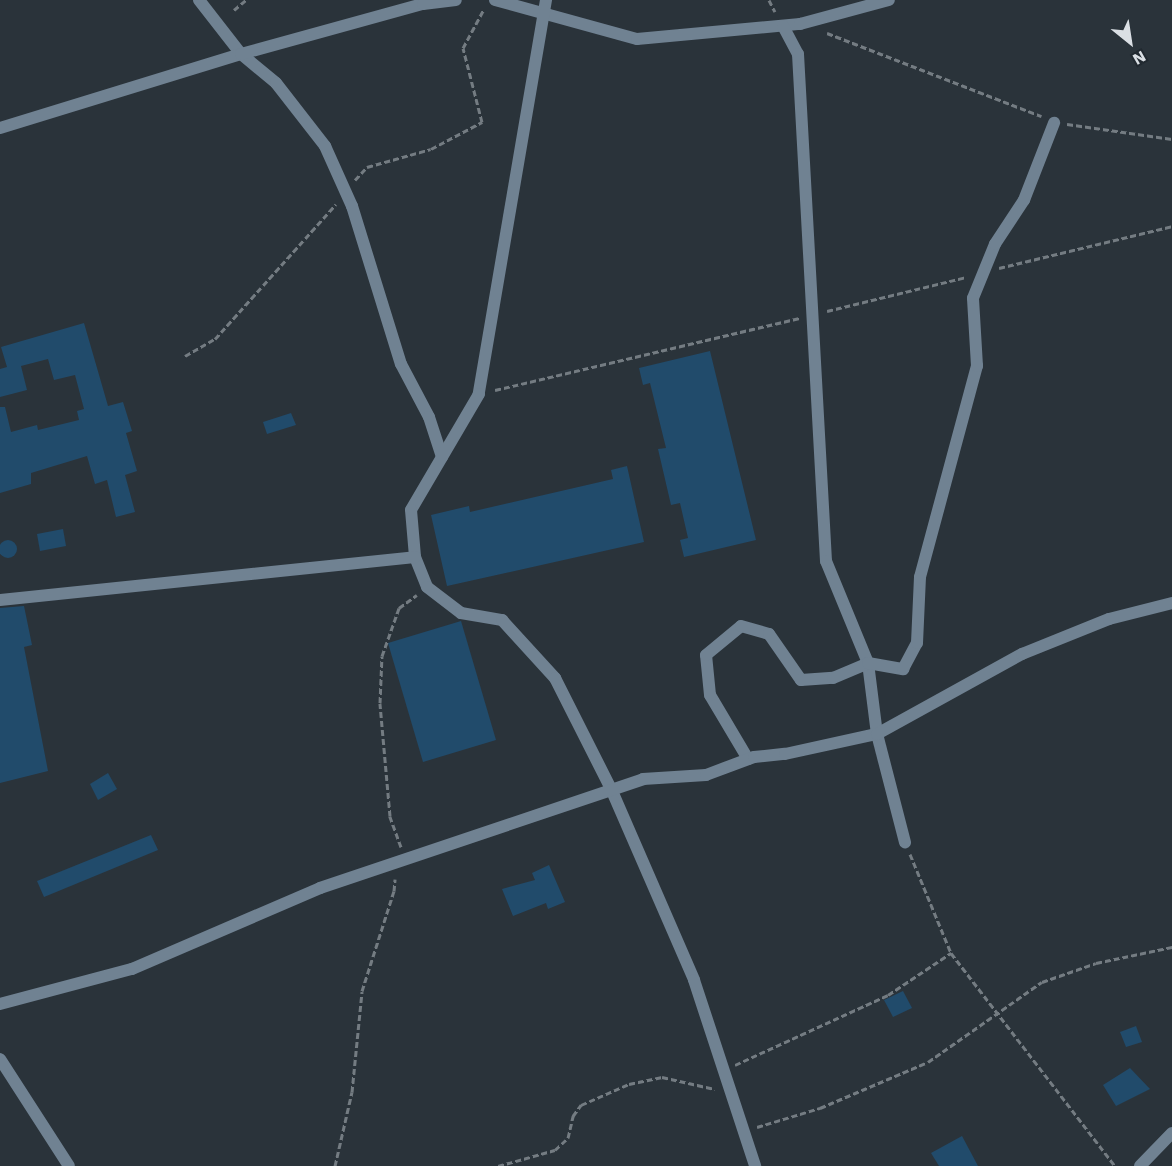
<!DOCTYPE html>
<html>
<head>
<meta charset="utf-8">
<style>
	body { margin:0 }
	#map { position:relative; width:1172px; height:1166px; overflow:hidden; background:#2a333a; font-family:"Work Sans",sans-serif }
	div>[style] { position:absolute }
	.building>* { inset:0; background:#214b6b }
	.round { border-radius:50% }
	.path>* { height:3px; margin-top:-1.5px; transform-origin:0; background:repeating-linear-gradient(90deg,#747c82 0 6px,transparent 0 9px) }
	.minor>* { height:12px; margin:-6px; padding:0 6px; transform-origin:6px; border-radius:6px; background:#708292 }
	span { translate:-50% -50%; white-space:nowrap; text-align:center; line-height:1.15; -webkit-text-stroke:4.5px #212930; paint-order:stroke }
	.north { position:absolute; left:1100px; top:12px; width:60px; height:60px; -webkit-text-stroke:4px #212930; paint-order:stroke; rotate:150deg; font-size:16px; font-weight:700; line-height:24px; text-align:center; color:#dadfe4 }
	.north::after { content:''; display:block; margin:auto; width:21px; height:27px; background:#dadfe4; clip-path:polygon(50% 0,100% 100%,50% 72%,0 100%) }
</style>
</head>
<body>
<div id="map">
	<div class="building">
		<i style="clip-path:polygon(84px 323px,108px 406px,123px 402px,132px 431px,126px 433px,137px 471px,125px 475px,135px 512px,116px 517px,107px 480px,95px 484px,87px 456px,31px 473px,31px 484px,0 493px,0 407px,5px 407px,11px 432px,37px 425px,38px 430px,79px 420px,77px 411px,84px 409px,75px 375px,54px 380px,48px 359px,21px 366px,27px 390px,0 397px,0 369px,7px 367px,1px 347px)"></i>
		<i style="clip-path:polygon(710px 351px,756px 540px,684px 557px,680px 540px,688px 538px,680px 503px,671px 505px,658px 449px,666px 448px,650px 383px,643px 385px,639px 368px)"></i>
		<i style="clip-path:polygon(291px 413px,296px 425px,267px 434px,263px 422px)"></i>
		<i style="clip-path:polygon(627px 466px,644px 542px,447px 586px,431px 515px,469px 506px,470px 512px,613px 479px,611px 470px)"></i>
		<i style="clip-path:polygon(63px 529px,66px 546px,40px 551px,37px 534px)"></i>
		<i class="round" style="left:-1px;top:540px;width:18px;height:18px"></i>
		<i style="clip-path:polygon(24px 606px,32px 645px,24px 647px,48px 771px,0 783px,0 608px)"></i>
		<i style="clip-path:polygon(461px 621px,496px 740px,423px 762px,388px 643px)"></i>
		<i style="clip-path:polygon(108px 773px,117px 789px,98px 800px,90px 784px)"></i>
		<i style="clip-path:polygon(151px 835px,158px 850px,44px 897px,37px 881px)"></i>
		<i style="clip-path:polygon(549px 865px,565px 902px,548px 909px,546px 903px,513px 916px,502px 889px,535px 880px,532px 873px)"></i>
		<i style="clip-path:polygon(903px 991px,912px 1008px,893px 1017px,884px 1000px)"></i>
		<i style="clip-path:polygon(1136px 1026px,1142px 1042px,1126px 1047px,1120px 1032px)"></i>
		<i style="clip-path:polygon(1130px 1068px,1150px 1089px,1116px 1106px,1103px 1085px)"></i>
		<i style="clip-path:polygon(962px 1136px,978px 1166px,939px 1166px,931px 1153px)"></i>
	</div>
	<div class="path">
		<i style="left:769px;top:0;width:13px;rotate:63deg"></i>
		<i style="left:234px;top:10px;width:16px;rotate:-40deg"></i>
		<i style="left:827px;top:33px;width:230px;rotate:21.2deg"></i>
		<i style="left:1067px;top:124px;width:106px;rotate:8.1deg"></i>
		<i style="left:355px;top:180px;width:18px;rotate:-47deg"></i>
		<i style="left:367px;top:167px;width:66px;rotate:-15.7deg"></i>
		<i style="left:431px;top:149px;width:58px;rotate:-27.9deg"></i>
		<i style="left:482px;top:122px;width:76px;rotate:-104.4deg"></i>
		<i style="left:463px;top:48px;width:44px;rotate:-61.7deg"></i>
		<i style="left:999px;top:268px;width:178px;rotate:-13.6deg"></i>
		<i style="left:827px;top:311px;width:143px;rotate:-13.7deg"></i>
		<i style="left:185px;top:356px;width:34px;rotate:-30deg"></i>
		<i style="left:215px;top:339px;width:181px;rotate:-48.1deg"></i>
		<i style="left:495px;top:390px;width:313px;rotate:-13.3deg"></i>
		<i style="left:401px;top:847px;width:33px;rotate:-110deg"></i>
		<i style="left:390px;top:816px;width:113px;rotate:-95.1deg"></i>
		<i style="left:380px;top:703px;width:47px;rotate:-87.6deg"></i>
		<i style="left:382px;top:656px;width:51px;rotate:-70.5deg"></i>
		<i style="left:399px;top:608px;width:22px;rotate:-36deg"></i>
		<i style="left:910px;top:854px;width:107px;rotate:67.5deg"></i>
		<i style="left:951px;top:953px;width:269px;rotate:52.4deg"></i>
		<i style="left:735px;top:1065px;width:168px;rotate:-24.6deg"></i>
		<i style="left:888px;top:995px;width:76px;rotate:-33.7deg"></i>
		<i style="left:757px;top:1127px;width:66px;rotate:-16.8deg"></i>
		<i style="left:820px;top:1108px;width:117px;rotate:-23.1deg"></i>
		<i style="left:928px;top:1062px;width:139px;rotate:-35.1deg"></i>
		<i style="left:1042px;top:982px;width:57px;rotate:-19.4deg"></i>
		<i style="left:1096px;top:963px;width:78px;rotate:-11.9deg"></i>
		<i style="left:335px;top:1166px;width:76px;rotate:-77.1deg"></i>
		<i style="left:352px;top:1092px;width:101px;rotate:-84.3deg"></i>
		<i style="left:362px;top:991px;width:105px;rotate:-72.3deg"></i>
		<i style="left:394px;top:891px;width:12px;rotate:-85deg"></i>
		<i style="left:498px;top:1166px;width:59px;rotate:-15.7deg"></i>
		<i style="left:555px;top:1150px;width:18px;rotate:-43deg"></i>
		<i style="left:568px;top:1138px;width:23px;rotate:-77deg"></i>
		<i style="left:573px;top:1116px;width:14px;rotate:-54deg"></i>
		<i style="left:581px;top:1105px;width:52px;rotate:-23.6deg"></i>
		<i style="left:629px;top:1084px;width:34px;rotate:-12deg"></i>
		<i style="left:662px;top:1077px;width:54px;rotate:12.8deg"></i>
	</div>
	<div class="minor">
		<i style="left:199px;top:0;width:68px;rotate:52.1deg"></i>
		<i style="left:241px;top:54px;width:45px;rotate:39.6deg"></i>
		<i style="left:276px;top:83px;width:80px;rotate:52.1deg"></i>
		<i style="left:325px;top:146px;width:66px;rotate:65.8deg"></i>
		<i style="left:352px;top:206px;width:165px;rotate:72.8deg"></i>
		<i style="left:401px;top:364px;width:60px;rotate:62.2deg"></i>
		<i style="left:429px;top:417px;width:42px;rotate:72deg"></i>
		<i style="left:495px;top:0;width:147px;rotate:15.4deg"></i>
		<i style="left:637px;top:39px;width:164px;rotate:-5.3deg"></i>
		<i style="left:800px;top:24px;width:92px;rotate:-15.1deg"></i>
		<i style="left:546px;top:0;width:400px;rotate:99.7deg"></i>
		<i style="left:479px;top:394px;width:134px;rotate:120.4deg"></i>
		<i style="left:411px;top:510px;width:47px;rotate:85.1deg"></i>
		<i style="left:415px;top:557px;width:32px;rotate:68deg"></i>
		<i style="left:427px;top:587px;width:43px;rotate:37.4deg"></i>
		<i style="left:461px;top:613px;width:42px;rotate:9.7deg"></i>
		<i style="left:502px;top:620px;width:79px;rotate:47.6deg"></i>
		<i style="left:555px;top:678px;width:127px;rotate:63.2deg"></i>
		<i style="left:612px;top:791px;width:206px;rotate:66.5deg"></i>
		<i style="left:694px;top:980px;width:196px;rotate:71.8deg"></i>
		<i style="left:783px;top:26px;width:32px;rotate:62deg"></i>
		<i style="left:798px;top:54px;width:508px;rotate:86.84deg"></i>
		<i style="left:826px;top:561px;width:110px;rotate:67.6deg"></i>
		<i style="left:868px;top:663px;width:72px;rotate:82.8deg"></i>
		<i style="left:877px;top:734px;width:112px;rotate:75.5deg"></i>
		<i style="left:0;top:128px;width:252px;rotate:-17.1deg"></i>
		<i style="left:241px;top:54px;width:189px;rotate:-15.4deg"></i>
		<i style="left:423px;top:4px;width:33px;rotate:-7deg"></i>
		<i style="left:0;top:600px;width:417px;rotate:-5.9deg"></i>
		<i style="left:748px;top:759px;width:74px;rotate:-120.7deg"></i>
		<i style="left:710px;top:695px;width:40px;rotate:-95.7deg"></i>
		<i style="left:706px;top:655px;width:45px;rotate:-39.6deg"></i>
		<i style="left:741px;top:626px;width:29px;rotate:16deg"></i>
		<i style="left:769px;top:634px;width:56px;rotate:55.2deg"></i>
		<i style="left:801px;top:680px;width:32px;rotate:-4deg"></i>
		<i style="left:833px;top:678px;width:38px;rotate:-23deg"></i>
		<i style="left:868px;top:663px;width:36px;rotate:10deg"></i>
		<i style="left:903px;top:669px;width:30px;rotate:-62deg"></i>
		<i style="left:917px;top:643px;width:66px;rotate:-87.4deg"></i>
		<i style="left:920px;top:577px;width:219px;rotate:-74.9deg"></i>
		<i style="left:977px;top:366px;width:68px;rotate:-93.4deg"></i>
		<i style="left:973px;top:298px;width:58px;rotate:-67.8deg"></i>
		<i style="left:995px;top:244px;width:53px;rotate:-56.6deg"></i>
		<i style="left:1024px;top:200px;width:83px;rotate:-68.7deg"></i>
		<i style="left:0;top:1004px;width:137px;rotate:-14.9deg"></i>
		<i style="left:132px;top:969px;width:205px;rotate:-23.3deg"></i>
		<i style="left:320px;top:888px;width:341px;rotate:-18.6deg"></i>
		<i style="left:643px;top:779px;width:63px;rotate:-3.6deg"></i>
		<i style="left:706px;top:775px;width:51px;rotate:-20.6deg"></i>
		<i style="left:754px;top:757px;width:31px;rotate:-6deg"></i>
		<i style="left:785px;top:754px;width:94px;rotate:-12.3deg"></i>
		<i style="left:877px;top:734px;width:166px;rotate:-28.9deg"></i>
		<i style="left:1022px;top:654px;width:94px;rotate:-21.9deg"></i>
		<i style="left:1109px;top:619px;width:65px;rotate:-14.3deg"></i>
		<i style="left:0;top:1059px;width:127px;rotate:57.2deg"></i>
		<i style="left:1140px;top:1166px;width:46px;rotate:-45.9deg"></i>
	</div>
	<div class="north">N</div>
</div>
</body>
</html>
